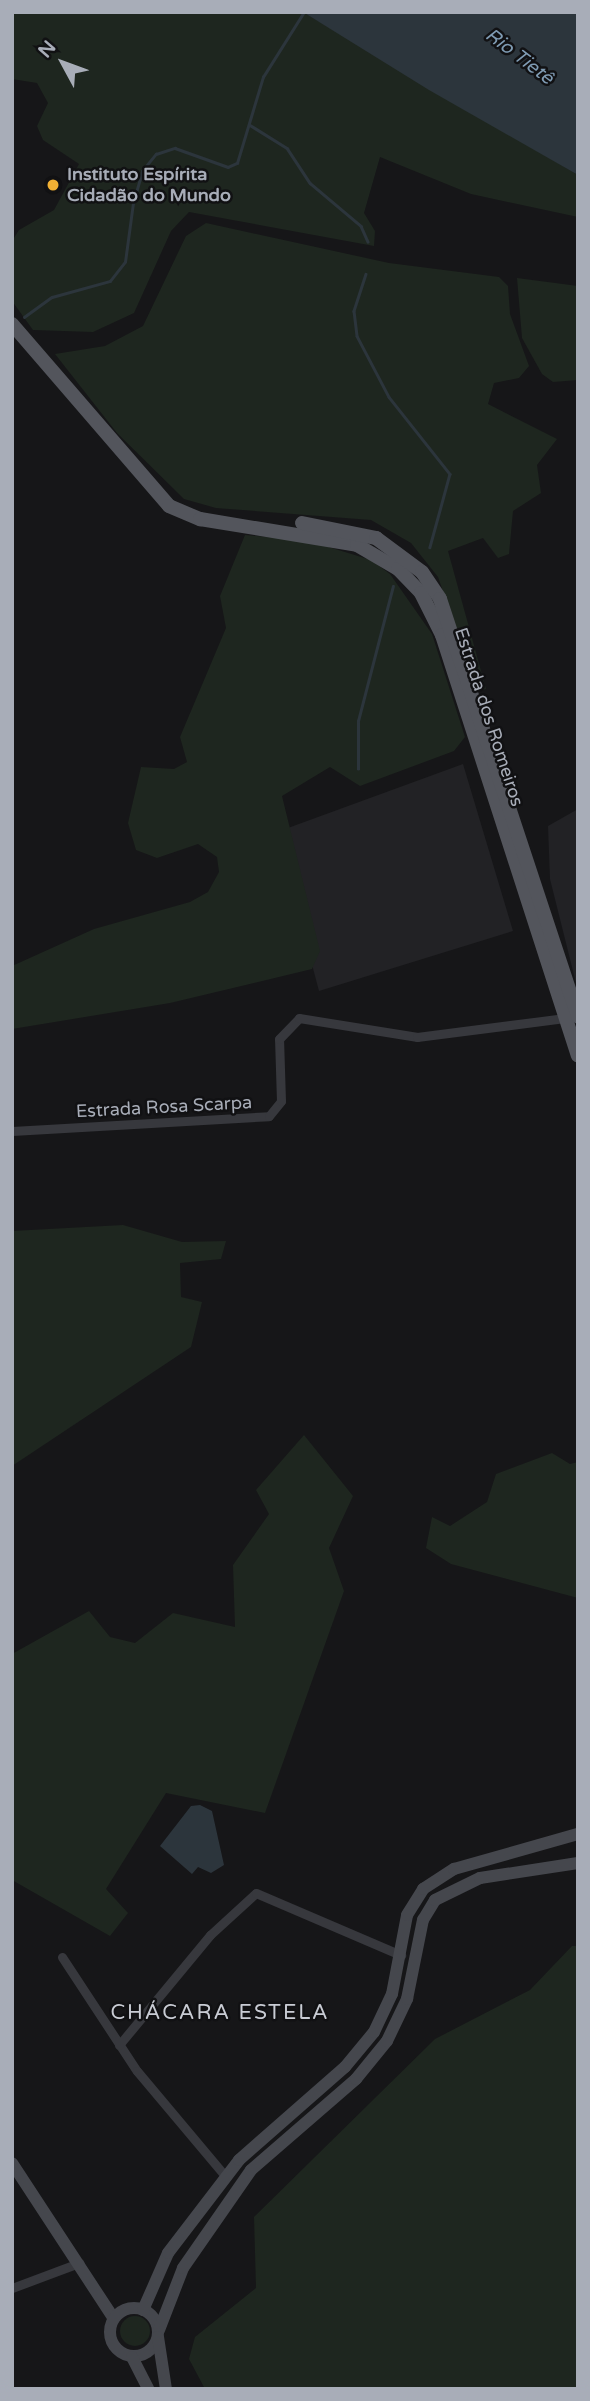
<!DOCTYPE html>
<html>
<head>
<meta charset="utf-8">
<style>
	body { margin:0 }
	#map { position:relative; width:590px; height:2401px; overflow:hidden; background:#161618; font-family:"Varela Round",sans-serif }
	div>[style] { position:absolute }
	.built>* { inset:0; background:#222225 }
	.green>* { inset:0; background:#1e261f }
	.round { border-radius:50% }
	.water>* { inset:0; background:#2c353c }
	.stream>* { height:2.5px; margin:-1.25px; padding:0 1.25px; transform-origin:1.25px; border-radius:1.25px; background:#2c353c }
	.street>* { height:9px; margin:-4.5px; padding:0 4.5px; transform-origin:4.5px; border-radius:4.5px; background:#37383d }
	.secondary>* { height:12px; margin:-6px; padding:0 6px; transform-origin:6px; border-radius:6px; background:#45474d }
	.secondary>.ring { margin:-6px; padding:0; box-sizing:content-box; background:none; border:12px solid #45474d; border-radius:50% }
	.primary>* { height:14px; margin:-7px; padding:0 7px; transform-origin:7px; border-radius:7px; background:#53555c }
	.dots>* { width:19px; height:19px; translate:-50% -50%; box-sizing:border-box; border:4px solid #111113; border-radius:50% }
	span { translate:-50% -50%; white-space:nowrap; text-align:center; line-height:1.15; -webkit-text-stroke:5px #111113; paint-order:stroke }
	.poi-label { font-size:18px; color:#a8adb8; font-weight:700 }
	.left { translate:0 -50%; text-align:left }
	.street-label { font-size:18px; color:#a8adb8 }
	.water-label { font-size:19px; color:#7f9bb3; font-style:italic }
	.quarter-label { font-size:21px; color:#c9ccd4; letter-spacing:2px }
	.frame { position:absolute; inset:0; border:14px solid #a8adb8; pointer-events:none }
	.north { position:absolute; left:28px; top:28px; width:70px; height:70px; -webkit-text-stroke:5px #111113; paint-order:stroke; rotate:311deg; font-size:19px; font-weight:700; line-height:28px; text-align:center; color:#a8adb8 }
	.north::after { content:''; display:block; margin:auto; width:24px; height:32px; background:#a8adb8; clip-path:polygon(50% 0,100% 100%,50% 72%,0 100%) }
</style>
</head>
<body>
<div id="map">
	<div class="built">
		<i style="clip-path:polygon(463px 764px,513px 931px,319px 991px,277px 832px)"></i>
		<i style="clip-path:polygon(578px 809px,578px 991px,550px 879px,548px 826px)"></i>
	</div>
	<div class="green">
		<i style="clip-path:polygon(12px 12px,303px 12px,578px 175px,578px 217px,471px 194px,380px 157px,364px 213px,375px 231px,374px 246px,189px 212px,171px 231px,134px 313px,93px 332px,33px 330px,12px 301px,12px 241px,19px 230px,54px 210px,79px 164px,43px 140px,37px 126px,48px 103px,37px 83px,12px 79px)"></i>
		<i style="clip-path:polygon(206px 223px,389px 263px,499px 277px,508px 286px,510px 314px,529px 366px,519px 378px,494px 383px,488px 404px,557px 439px,537px 465px,541px 493px,513px 511px,509px 554px,498px 558px,483px 538px,448px 551px,486px 689px,478px 691px,438px 577px,411px 543px,371px 520px,216px 508px,184px 499px,117px 433px,55px 354px,105px 346px,143px 326px,186px 236px)"></i>
		<i style="clip-path:polygon(517px 278px,578px 286px,578px 380px,553px 382px,542px 374px,522px 338px)"></i>
		<i style="clip-path:polygon(245px 535px,309px 541px,371px 560px,390px 574px,432px 634px,465px 737px,454px 751px,360px 786px,330px 767px,282px 796px,320px 951px,312px 969px,170px 1003px,12px 1029px,12px 966px,94px 929px,190px 902px,208px 892px,219px 872px,217px 857px,198px 844px,157px 858px,136px 850px,128px 823px,141px 767px,174px 769px,187px 762px,180px 737px,226px 628px,220px 596px)"></i>
		<i style="clip-path:polygon(123px 1225px,182px 1242px,226px 1241px,221px 1259px,180px 1263px,181px 1297px,202px 1302px,191px 1347px,12px 1466px,12px 1231px)"></i>
		<i style="clip-path:polygon(304px 1435px,353px 1496px,329px 1548px,344px 1591px,265px 1813px,166px 1793px,106px 1889px,128px 1913px,110px 1936px,12px 1880px,12px 1654px,89px 1611px,110px 1637px,135px 1643px,173px 1613px,235px 1627px,233px 1565px,269px 1514px,256px 1490px)"></i>
		<i style="clip-path:polygon(552px 1453px,570px 1464px,578px 1462px,578px 1598px,451px 1564px,426px 1548px,432px 1517px,450px 1526px,487px 1502px,496px 1474px)"></i>
		<i style="clip-path:polygon(572px 1946px,578px 1946px,578px 2389px,205px 2389px,189px 2359px,195px 2337px,256px 2288px,254px 2217px,435px 2039px,530px 1990px)"></i>
		<i class="round" style="left:120px;top:2316px;width:30px;height:30px"></i>
	</div>
	<div class="water">
		<i style="clip-path:polygon(303px 12px,578px 12px,578px 175px,429px 90px)"></i>
		<i style="clip-path:polygon(200px 1805px,212px 1811px,224px 1865px,211px 1873px,198px 1867px,192px 1874px,160px 1846px,191px 1806px)"></i>
	</div>
	<div class="stream">
		<i style="left:250px;top:125px;width:44px;rotate:31.9deg"></i>
		<i style="left:287px;top:148px;width:42px;rotate:56.7deg"></i>
		<i style="left:310px;top:183px;width:67px;rotate:40.1deg"></i>
		<i style="left:361px;top:226px;width:17px;rotate:66deg"></i>
		<i style="left:366px;top:274px;width:39px;rotate:108deg"></i>
		<i style="left:354px;top:311px;width:25px;rotate:83deg"></i>
		<i style="left:357px;top:336px;width:69px;rotate:62.3deg"></i>
		<i style="left:389px;top:397px;width:98px;rotate:51.6deg"></i>
		<i style="left:450px;top:474px;width:76px;rotate:105.3deg"></i>
		<i style="left:24px;top:317px;width:34px;rotate:-36deg"></i>
		<i style="left:52px;top:297px;width:60px;rotate:-15.4deg"></i>
		<i style="left:110px;top:281px;width:24px;rotate:-52deg"></i>
		<i style="left:125px;top:262px;width:60px;rotate:-82.3deg"></i>
		<i style="left:133px;top:203px;width:33px;rotate:-74deg"></i>
		<i style="left:142px;top:171px;width:22px;rotate:-51deg"></i>
		<i style="left:156px;top:154px;width:20px;rotate:-18deg"></i>
		<i style="left:175px;top:148px;width:56px;rotate:19.7deg"></i>
		<i style="left:228px;top:167px;width:10px;rotate:-24deg"></i>
		<i style="left:237px;top:163px;width:90px;rotate:-73.2deg"></i>
		<i style="left:263px;top:77px;width:77px;rotate:-57.8deg"></i>
		<i style="left:358px;top:769px;width:48px;rotate:-90deg"></i>
		<i style="left:358px;top:721px;width:139px;rotate:-75.5deg"></i>
	</div>
	<div class="street">
		<i style="left:12px;top:1131px;width:257px;rotate:-3.3deg"></i>
		<i style="left:269px;top:1116px;width:19px;rotate:-51deg"></i>
		<i style="left:281px;top:1101px;width:62px;rotate:-91.8deg"></i>
		<i style="left:279px;top:1039px;width:29px;rotate:-46deg"></i>
		<i style="left:299px;top:1018px;width:120px;rotate:9.1deg"></i>
		<i style="left:417px;top:1037px;width:149px;rotate:-7.3deg"></i>
		<i style="left:62px;top:1957px;width:136px;rotate:56.7deg"></i>
		<i style="left:137px;top:2071px;width:138px;rotate:50deg"></i>
		<i style="left:119px;top:2045px;width:143px;rotate:-50.4deg"></i>
		<i style="left:210px;top:1935px;width:62px;rotate:-42.4deg"></i>
		<i style="left:256px;top:1893px;width:158px;rotate:23.2deg"></i>
		<i style="left:12px;top:2288px;width:72px;rotate:-20.5deg"></i>
	</div>
	<div class="secondary">
		<i style="left:12px;top:2163px;width:186px;rotate:56.8deg"></i>
		<i class="ring" style="left:110px;top:2308px;width:36px;height:36px"></i>
		<i style="left:143px;top:2310px;width:62px;rotate:-66.3deg"></i>
		<i style="left:168px;top:2253px;width:117px;rotate:-52.6deg"></i>
		<i style="left:239px;top:2160px;width:141px;rotate:-41.3deg"></i>
		<i style="left:345px;top:2067px;width:45px;rotate:-50.4deg"></i>
		<i style="left:374px;top:2032px;width:42px;rotate:-64.7deg"></i>
		<i style="left:392px;top:1994px;width:80px;rotate:-79.2deg"></i>
		<i style="left:407px;top:1915px;width:31px;rotate:-58deg"></i>
		<i style="left:423px;top:1889px;width:37px;rotate:-33deg"></i>
		<i style="left:454px;top:1869px;width:129px;rotate:-15.8deg"></i>
		<i style="left:159px;top:2330px;width:66px;rotate:-68.8deg"></i>
		<i style="left:183px;top:2268px;width:119px;rotate:-55.2deg"></i>
		<i style="left:251px;top:2170px;width:139px;rotate:-40.9deg"></i>
		<i style="left:356px;top:2079px;width:49px;rotate:-50.8deg"></i>
		<i style="left:387px;top:2041px;width:47px;rotate:-64.5deg"></i>
		<i style="left:407px;top:1999px;width:81px;rotate:-78.6deg"></i>
		<i style="left:423px;top:1920px;width:23px;rotate:-59deg"></i>
		<i style="left:435px;top:1900px;width:50px;rotate:-26.1deg"></i>
		<i style="left:480px;top:1878px;width:99px;rotate:-8.7deg"></i>
		<i style="left:158px;top:2337px;width:53px;rotate:81.3deg"></i>
		<i style="left:132px;top:2357px;width:36px;rotate:63deg"></i>
	</div>
	<div class="primary">
		<i style="left:12px;top:324px;width:240px;rotate:49.2deg"></i>
		<i style="left:169px;top:506px;width:34px;rotate:23deg"></i>
		<i style="left:200px;top:519px;width:159px;rotate:9.4deg"></i>
		<i style="left:357px;top:545px;width:48px;rotate:30.3deg"></i>
		<i style="left:398px;top:569px;width:33px;rotate:46deg"></i>
		<i style="left:421px;top:593px;width:47px;rotate:63.4deg"></i>
		<i style="left:442px;top:635px;width:442px;rotate:72.1deg"></i>
		<i style="left:302px;top:523px;width:76px;rotate:11.5deg"></i>
		<i style="left:376px;top:538px;width:57px;rotate:36.5deg"></i>
		<i style="left:422px;top:572px;width:32px;rotate:56deg"></i>
		<i style="left:440px;top:599px;width:440px;rotate:71.7deg"></i>
	</div>
	<div class="dots">
		<i style="left:53px;top:185px;background:#f2b134"></i>
	</div>
	<div class="poi-label">
		<span class="left" style="left:67px;top:185px">Instituto Espírita<br>Cidadão do Mundo</span>
	</div>
	<div class="street-label">
		<span style="left:489px;top:717px;rotate:72deg">Estrada dos Romeiros</span>
		<span style="left:164px;top:1107px;rotate:-3deg">Estrada Rosa Scarpa</span>
	</div>
	<div class="water-label">
		<span style="left:519px;top:57px;rotate:37deg">Rio Tietê</span>
	</div>
	<div class="quarter-label">
		<span style="left:220px;top:2013px">CHÁCARA ESTELA</span>
	</div>
	<div class="frame"></div>
	<div class="north">N</div>
</div>
</body>
</html>
